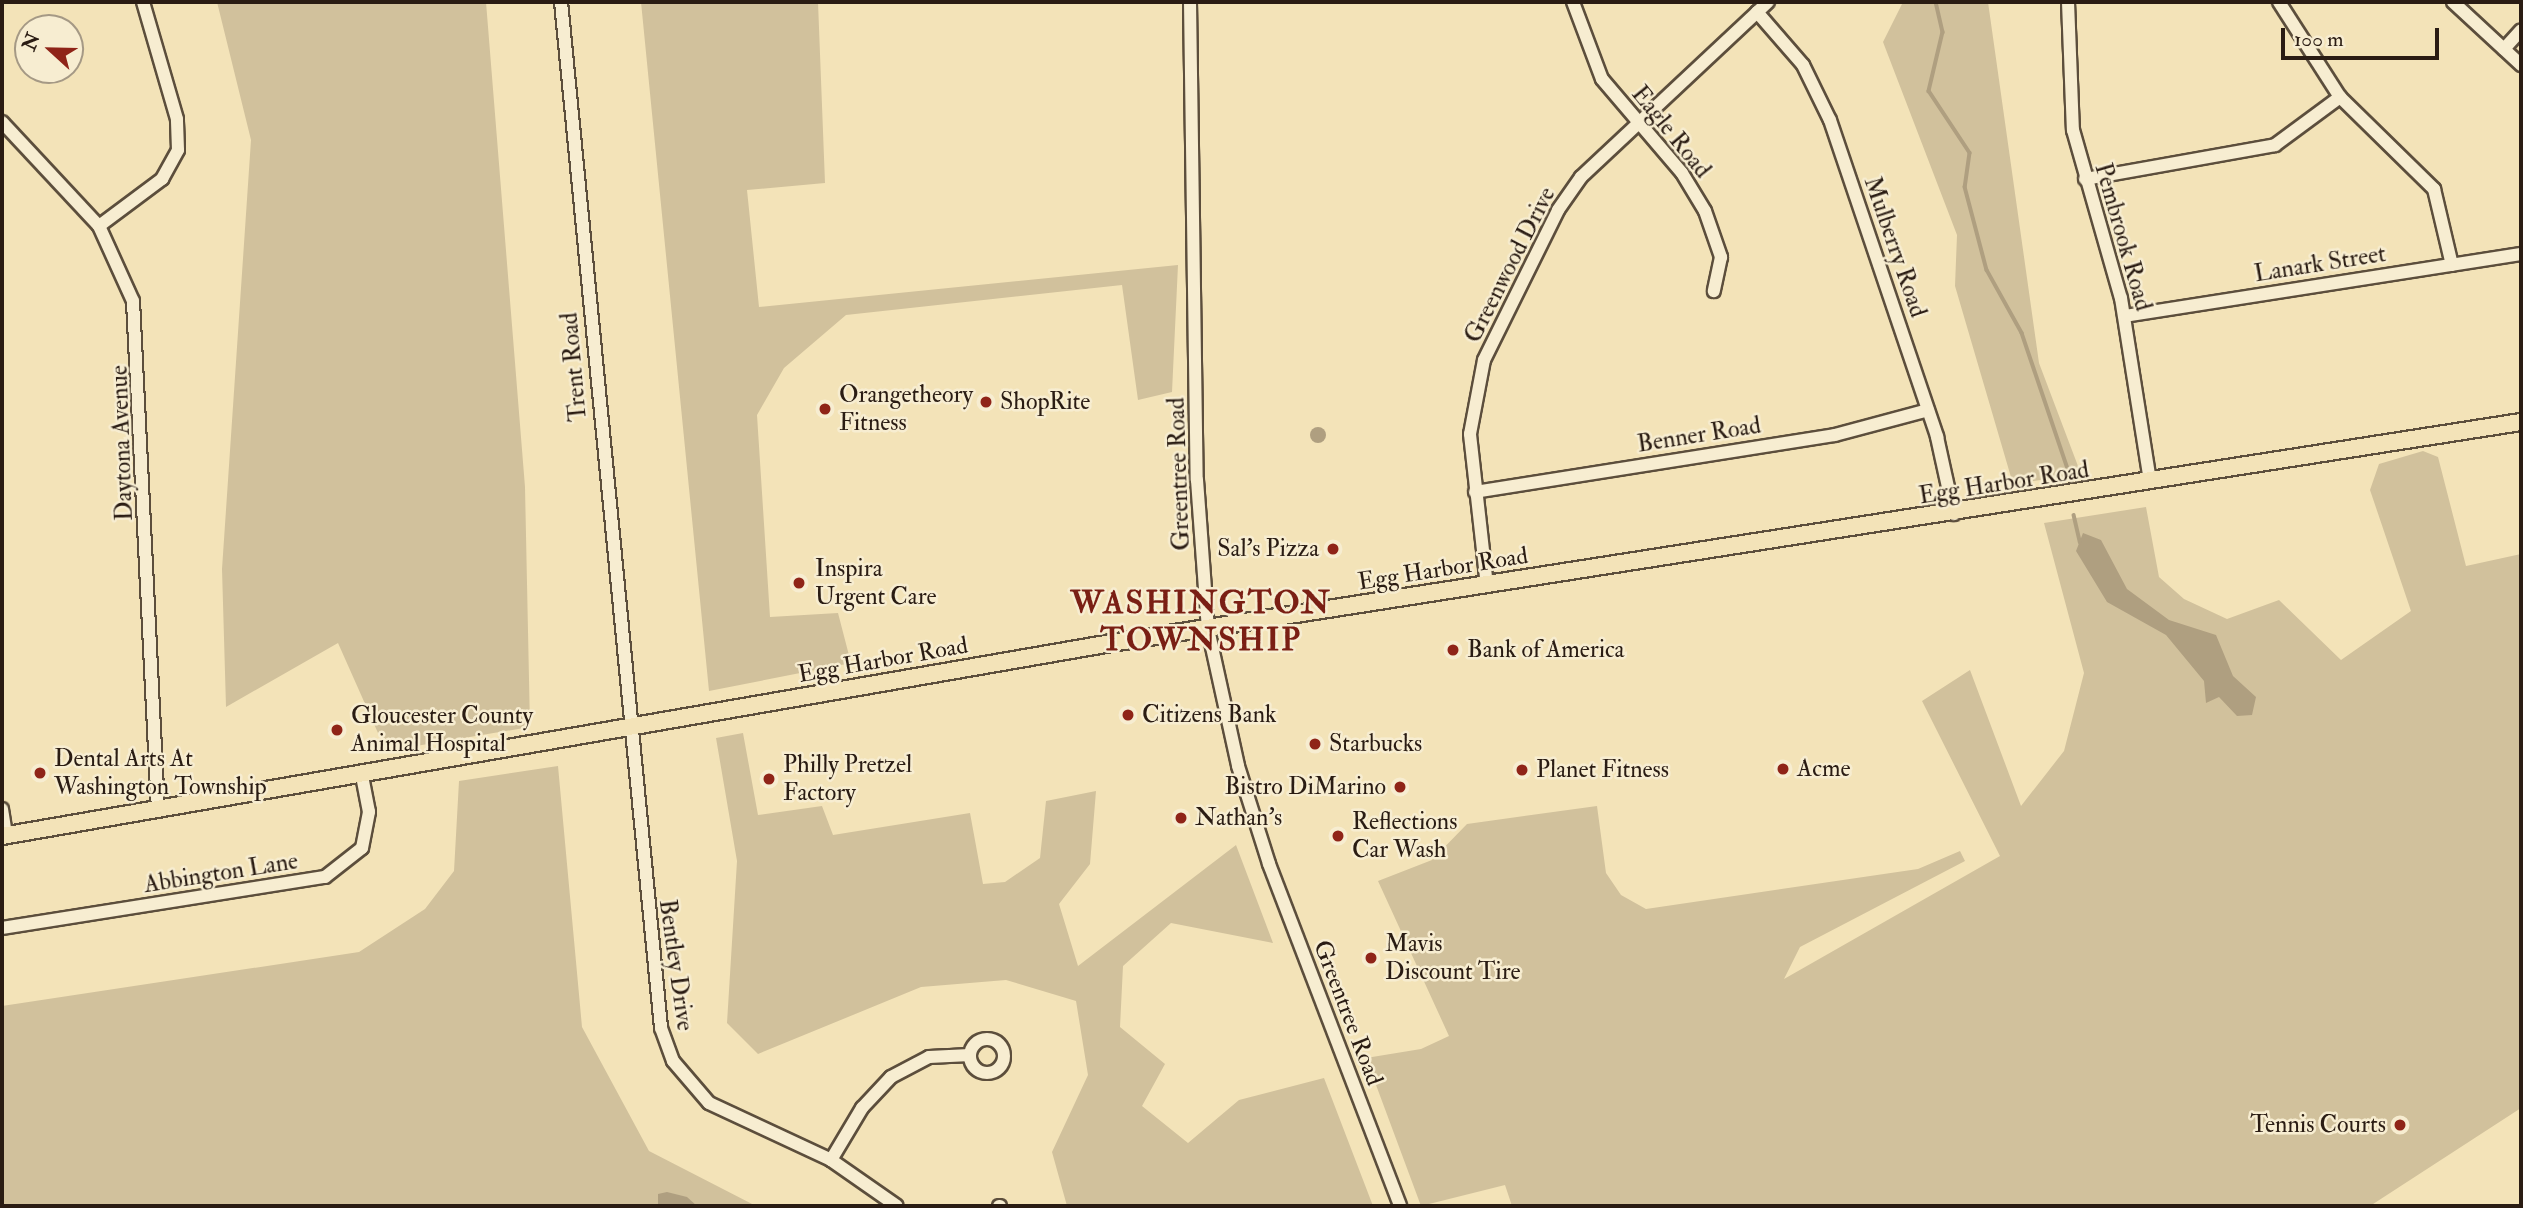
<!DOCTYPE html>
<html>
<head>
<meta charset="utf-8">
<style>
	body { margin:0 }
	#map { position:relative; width:2523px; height:1208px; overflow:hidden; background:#f3e3b8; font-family:"IM FELL Double Pica",serif }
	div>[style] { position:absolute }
	.green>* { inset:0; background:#d1c19c }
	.water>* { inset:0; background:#af9f80 }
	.round { border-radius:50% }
	.stream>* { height:3.5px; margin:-1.75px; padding:0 1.75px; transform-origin:1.75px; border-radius:1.75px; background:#af9f80 }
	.roads { filter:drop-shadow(2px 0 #5c4e3c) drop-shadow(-2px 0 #5c4e3c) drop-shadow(0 2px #5c4e3c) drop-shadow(0 -2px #5c4e3c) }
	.minor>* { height:12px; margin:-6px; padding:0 6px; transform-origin:6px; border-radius:6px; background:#f7edd1 }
	.minor>.ring { margin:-6px; padding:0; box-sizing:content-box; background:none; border:12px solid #f7edd1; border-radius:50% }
	.major>* { height:16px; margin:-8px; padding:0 8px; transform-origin:8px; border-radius:8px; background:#f3e3b8 }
	.dots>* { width:19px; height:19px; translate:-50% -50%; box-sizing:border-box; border:4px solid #f7edd1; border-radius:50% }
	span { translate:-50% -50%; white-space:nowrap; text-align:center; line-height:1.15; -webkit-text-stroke:5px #f7edd1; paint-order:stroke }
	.street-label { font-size:24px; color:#2a1c13 }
	.poi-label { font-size:24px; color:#2a1c13 }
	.left { translate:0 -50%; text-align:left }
	.right { translate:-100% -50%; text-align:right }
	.district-label { font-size:32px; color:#7a1f14; font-weight:700; letter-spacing:2px }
	.frame { position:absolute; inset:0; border:4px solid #2a1c13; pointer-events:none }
	.north { position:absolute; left:14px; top:14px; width:70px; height:70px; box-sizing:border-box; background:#f7edd1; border:2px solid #a59985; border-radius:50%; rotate:292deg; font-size:19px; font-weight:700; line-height:28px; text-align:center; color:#2a1c13 }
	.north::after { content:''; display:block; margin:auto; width:24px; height:32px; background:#8f2418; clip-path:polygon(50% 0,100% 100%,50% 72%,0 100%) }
	.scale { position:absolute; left:2281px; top:28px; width:158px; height:32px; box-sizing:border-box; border:4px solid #2a1c13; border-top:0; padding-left:9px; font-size:21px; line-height:24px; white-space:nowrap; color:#2a1c13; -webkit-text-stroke:5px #f7edd1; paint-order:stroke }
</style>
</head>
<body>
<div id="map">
	<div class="green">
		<i style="clip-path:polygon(217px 2px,486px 2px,525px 487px,530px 727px,386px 751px,338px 643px,226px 707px,222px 569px,251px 140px)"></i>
		<i style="clip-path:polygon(641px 2px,818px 2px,825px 183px,747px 190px,759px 307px,1178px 265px,1172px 392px,1138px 400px,1122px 285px,846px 315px,784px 368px,757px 415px,770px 617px,838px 613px,851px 663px,709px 691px)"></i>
		<i style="clip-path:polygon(1903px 2px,1988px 2px,2039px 363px,2081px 474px,2013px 484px,1955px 286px,1957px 235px,1883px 42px)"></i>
		<i style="clip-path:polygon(2423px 451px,2438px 457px,2466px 566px,2521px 554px,2521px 1108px,2370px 1206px,1512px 1206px,1505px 1185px,1421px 1206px,1366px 1058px,1421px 1049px,1449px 1036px,1378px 881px,1432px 860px,1467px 824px,1597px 806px,1606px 873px,1621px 895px,1646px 909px,1918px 869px,1960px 851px,1965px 861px,1800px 947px,1784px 979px,2000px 856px,1922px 701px,1970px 670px,2021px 806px,2064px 751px,2084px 673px,2044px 523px,2146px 507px,2159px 577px,2184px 599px,2227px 619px,2279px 600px,2341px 660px,2411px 611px,2370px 490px,2379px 464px)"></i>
		<i style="clip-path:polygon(743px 733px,758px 815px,822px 806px,833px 835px,970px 813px,983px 884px,1005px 882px,1040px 858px,1046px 801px,1096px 791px,1090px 864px,1059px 904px,1078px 966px,1236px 845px,1273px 943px,1171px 923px,1123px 966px,1120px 1027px,1165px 1064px,1142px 1106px,1188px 1143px,1239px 1100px,1324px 1078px,1373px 1206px,1067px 1206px,1052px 1152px,1088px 1075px,1076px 1001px,1006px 980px,921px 987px,758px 1054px,727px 1023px,737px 861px,716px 738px)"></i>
		<i style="clip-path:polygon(558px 766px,582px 1027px,649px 1151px,756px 1206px,2px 1206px,2px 1006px,359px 952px,425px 909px,454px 871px,459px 781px)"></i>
	</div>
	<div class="water">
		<i class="round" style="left:1310px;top:427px;width:16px;height:16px"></i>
		<i style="clip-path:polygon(2083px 533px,2101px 540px,2127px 589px,2169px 620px,2216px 635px,2233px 676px,2256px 697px,2252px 715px,2237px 716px,2219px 697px,2206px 703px,2204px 681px,2166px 635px,2107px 602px,2076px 551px)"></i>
		<i style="clip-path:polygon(667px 1192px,687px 1197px,697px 1206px,658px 1206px,658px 1194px)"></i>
	</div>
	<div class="stream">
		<i style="left:1936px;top:2px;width:31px;rotate:77deg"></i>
		<i style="left:1943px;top:32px;width:61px;rotate:103.3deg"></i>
		<i style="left:1929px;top:91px;width:74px;rotate:56.5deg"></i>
		<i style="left:1970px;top:153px;width:34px;rotate:98deg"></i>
		<i style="left:1965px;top:187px;width:86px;rotate:75.2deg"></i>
		<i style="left:1987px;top:270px;width:72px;rotate:60.9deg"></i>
		<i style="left:2022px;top:333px;width:156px;rotate:71.3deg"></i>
		<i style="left:2074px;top:515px;width:28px;rotate:77deg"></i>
	</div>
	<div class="roads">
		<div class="minor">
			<i style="left:561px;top:2px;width:1031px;rotate:84.43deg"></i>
			<i style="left:661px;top:1028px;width:35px;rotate:70deg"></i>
			<i style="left:673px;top:1061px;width:55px;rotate:49.4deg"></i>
			<i style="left:709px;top:1103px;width:135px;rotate:25deg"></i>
			<i style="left:831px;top:1160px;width:80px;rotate:34.9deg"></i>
			<i style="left:1190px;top:2px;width:478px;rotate:89.2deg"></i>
			<i style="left:1197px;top:480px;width:149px;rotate:85.8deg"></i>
			<i style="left:1208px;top:629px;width:140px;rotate:77.6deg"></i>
			<i style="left:1238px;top:766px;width:103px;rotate:72.4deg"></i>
			<i style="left:1269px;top:864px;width:366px;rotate:69deg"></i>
			<i style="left:1573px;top:2px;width:82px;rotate:69.4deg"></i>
			<i style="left:1602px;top:79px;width:123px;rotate:49.6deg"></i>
			<i style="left:1682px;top:173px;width:44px;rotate:58.8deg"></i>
			<i style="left:1705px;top:211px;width:49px;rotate:70.8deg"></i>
			<i style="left:1721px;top:257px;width:35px;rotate:102deg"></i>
			<i style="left:2068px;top:2px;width:128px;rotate:87.8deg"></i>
			<i style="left:2073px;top:130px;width:175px;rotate:74.1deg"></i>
			<i style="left:2121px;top:298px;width:186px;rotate:81deg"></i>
			<i style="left:2279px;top:2px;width:113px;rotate:57.3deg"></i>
			<i style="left:2340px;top:97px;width:132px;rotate:44.4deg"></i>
			<i style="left:2434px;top:189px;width:78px;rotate:76.7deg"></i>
			<i style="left:2453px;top:2px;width:93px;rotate:42.8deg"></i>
			<i style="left:1757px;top:12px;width:70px;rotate:49deg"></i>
			<i style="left:1803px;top:65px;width:61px;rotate:63.9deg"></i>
			<i style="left:1830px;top:120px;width:335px;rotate:71.3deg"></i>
			<i style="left:1937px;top:437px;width:79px;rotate:77.6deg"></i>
			<i style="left:2504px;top:49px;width:25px;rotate:-48deg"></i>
			<i style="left:2px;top:122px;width:142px;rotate:47deg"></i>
			<i style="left:99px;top:226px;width:82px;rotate:65.6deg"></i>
			<i style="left:133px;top:301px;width:510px;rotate:87.19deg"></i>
			<i style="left:2085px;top:179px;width:193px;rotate:-10.1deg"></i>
			<i style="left:2275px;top:145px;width:81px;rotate:-36.4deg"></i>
			<i style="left:99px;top:226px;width:79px;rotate:-36.7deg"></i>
			<i style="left:162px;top:179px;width:33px;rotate:-61deg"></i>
			<i style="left:178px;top:150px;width:31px;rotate:-92deg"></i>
			<i style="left:177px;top:119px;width:122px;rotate:-106.2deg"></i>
			<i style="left:2125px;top:316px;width:401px;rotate:-8.9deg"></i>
			<i style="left:1475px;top:492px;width:364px;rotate:-9deg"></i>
			<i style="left:1835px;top:435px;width:96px;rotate:-15deg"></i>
			<i style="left:1487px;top:586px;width:153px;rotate:-96.4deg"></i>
			<i style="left:1470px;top:434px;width:75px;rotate:-79.3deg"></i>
			<i style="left:1484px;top:360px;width:167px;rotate:-63.7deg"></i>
			<i style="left:1558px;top:210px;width:40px;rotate:-55.1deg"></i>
			<i style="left:1581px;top:177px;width:256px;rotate:-43.1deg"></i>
			<i style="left:2px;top:809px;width:26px;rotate:81deg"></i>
			<i style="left:2px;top:928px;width:327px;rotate:-9deg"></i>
			<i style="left:325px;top:877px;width:47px;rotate:-38.1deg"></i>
			<i style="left:362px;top:848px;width:37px;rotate:-79deg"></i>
			<i style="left:369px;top:812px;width:38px;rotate:-101deg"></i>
			<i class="ring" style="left:970px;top:1039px;width:22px;height:22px"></i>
			<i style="left:831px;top:1160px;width:61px;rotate:-59.2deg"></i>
			<i style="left:862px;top:1108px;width:42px;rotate:-46.9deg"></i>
			<i style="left:891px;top:1077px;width:43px;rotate:-27.8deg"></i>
			<i style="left:929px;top:1057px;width:41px;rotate:-2.8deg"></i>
			<i style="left:999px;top:1206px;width:1px"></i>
		</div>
		<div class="major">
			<i style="left:2px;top:836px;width:1126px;rotate:-9.87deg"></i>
			<i style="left:1111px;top:643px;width:1427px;rotate:-8.91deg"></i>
		</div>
	</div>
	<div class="dots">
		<i style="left:986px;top:402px;background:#8f2418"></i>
		<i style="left:825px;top:409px;background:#8f2418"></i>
		<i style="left:1333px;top:549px;background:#8f2418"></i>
		<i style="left:799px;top:583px;background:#8f2418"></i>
		<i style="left:1453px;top:650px;background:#8f2418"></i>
		<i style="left:1128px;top:715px;background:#8f2418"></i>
		<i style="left:337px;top:730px;background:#8f2418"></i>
		<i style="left:1315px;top:744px;background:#8f2418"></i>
		<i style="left:1783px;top:769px;background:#8f2418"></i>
		<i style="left:1522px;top:770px;background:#8f2418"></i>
		<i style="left:40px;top:773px;background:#8f2418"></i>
		<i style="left:769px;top:779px;background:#8f2418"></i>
		<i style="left:1400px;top:787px;background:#8f2418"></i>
		<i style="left:1181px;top:818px;background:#8f2418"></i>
		<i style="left:1338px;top:836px;background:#8f2418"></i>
		<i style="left:1371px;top:958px;background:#8f2418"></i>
		<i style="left:2400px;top:1125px;background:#8f2418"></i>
	</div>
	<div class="street-label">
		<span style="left:1671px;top:132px;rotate:51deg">Eagle Road</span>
		<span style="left:2123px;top:237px;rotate:74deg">Pembrook Road</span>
		<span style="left:1895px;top:247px;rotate:71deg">Mulberry Road</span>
		<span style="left:2320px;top:264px;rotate:-9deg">Lanark Street</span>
		<span style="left:1510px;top:265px;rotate:-63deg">Greenwood Drive</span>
		<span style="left:574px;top:367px;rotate:-95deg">Trent Road</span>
		<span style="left:1699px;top:435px;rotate:-9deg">Benner Road</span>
		<span style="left:122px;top:443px;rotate:-92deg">Daytona Avenue</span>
		<span style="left:1179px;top:474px;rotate:-92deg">Greentree Road</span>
		<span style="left:2004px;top:483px;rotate:-9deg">Egg Harbor Road</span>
		<span style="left:1443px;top:569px;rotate:-9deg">Egg Harbor Road</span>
		<span style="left:883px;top:660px;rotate:-10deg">Egg Harbor Road</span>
		<span style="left:221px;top:873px;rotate:-9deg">Abbington Lane</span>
		<span style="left:676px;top:965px;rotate:82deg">Bentley Drive</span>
		<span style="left:1348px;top:1013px;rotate:69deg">Greentree Road</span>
	</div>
	<div class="poi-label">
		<span class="left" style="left:839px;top:409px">Orangetheory<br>Fitness</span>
		<span class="left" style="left:1000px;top:402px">ShopRite</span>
		<span class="right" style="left:1319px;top:549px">Sal's Pizza</span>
		<span class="left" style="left:815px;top:583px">Inspira<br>Urgent Care</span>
		<span class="left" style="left:1467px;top:650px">Bank of America</span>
		<span class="left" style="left:1142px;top:715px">Citizens Bank</span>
		<span class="left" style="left:351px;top:730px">Gloucester County<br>Animal Hospital</span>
		<span class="left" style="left:1329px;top:744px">Starbucks</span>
		<span class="left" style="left:54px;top:773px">Dental Arts At<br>Washington Township</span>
		<span class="left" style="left:783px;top:779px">Philly Pretzel<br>Factory</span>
		<span class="left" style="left:1797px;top:769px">Acme</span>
		<span class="left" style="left:1536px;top:770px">Planet Fitness</span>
		<span class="right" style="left:1386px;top:787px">Bistro DiMarino</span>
		<span class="left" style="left:1195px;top:818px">Nathan's</span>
		<span class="left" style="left:1352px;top:836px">Reflections<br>Car Wash</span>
		<span class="left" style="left:1385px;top:958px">Mavis<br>Discount Tire</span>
		<span class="right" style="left:2386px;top:1125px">Tennis Courts</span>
	</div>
	<div class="district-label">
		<span style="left:1201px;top:622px">WASHINGTON<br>TOWNSHIP</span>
	</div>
	<div class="frame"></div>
	<div class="north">N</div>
	<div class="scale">100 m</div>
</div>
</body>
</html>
